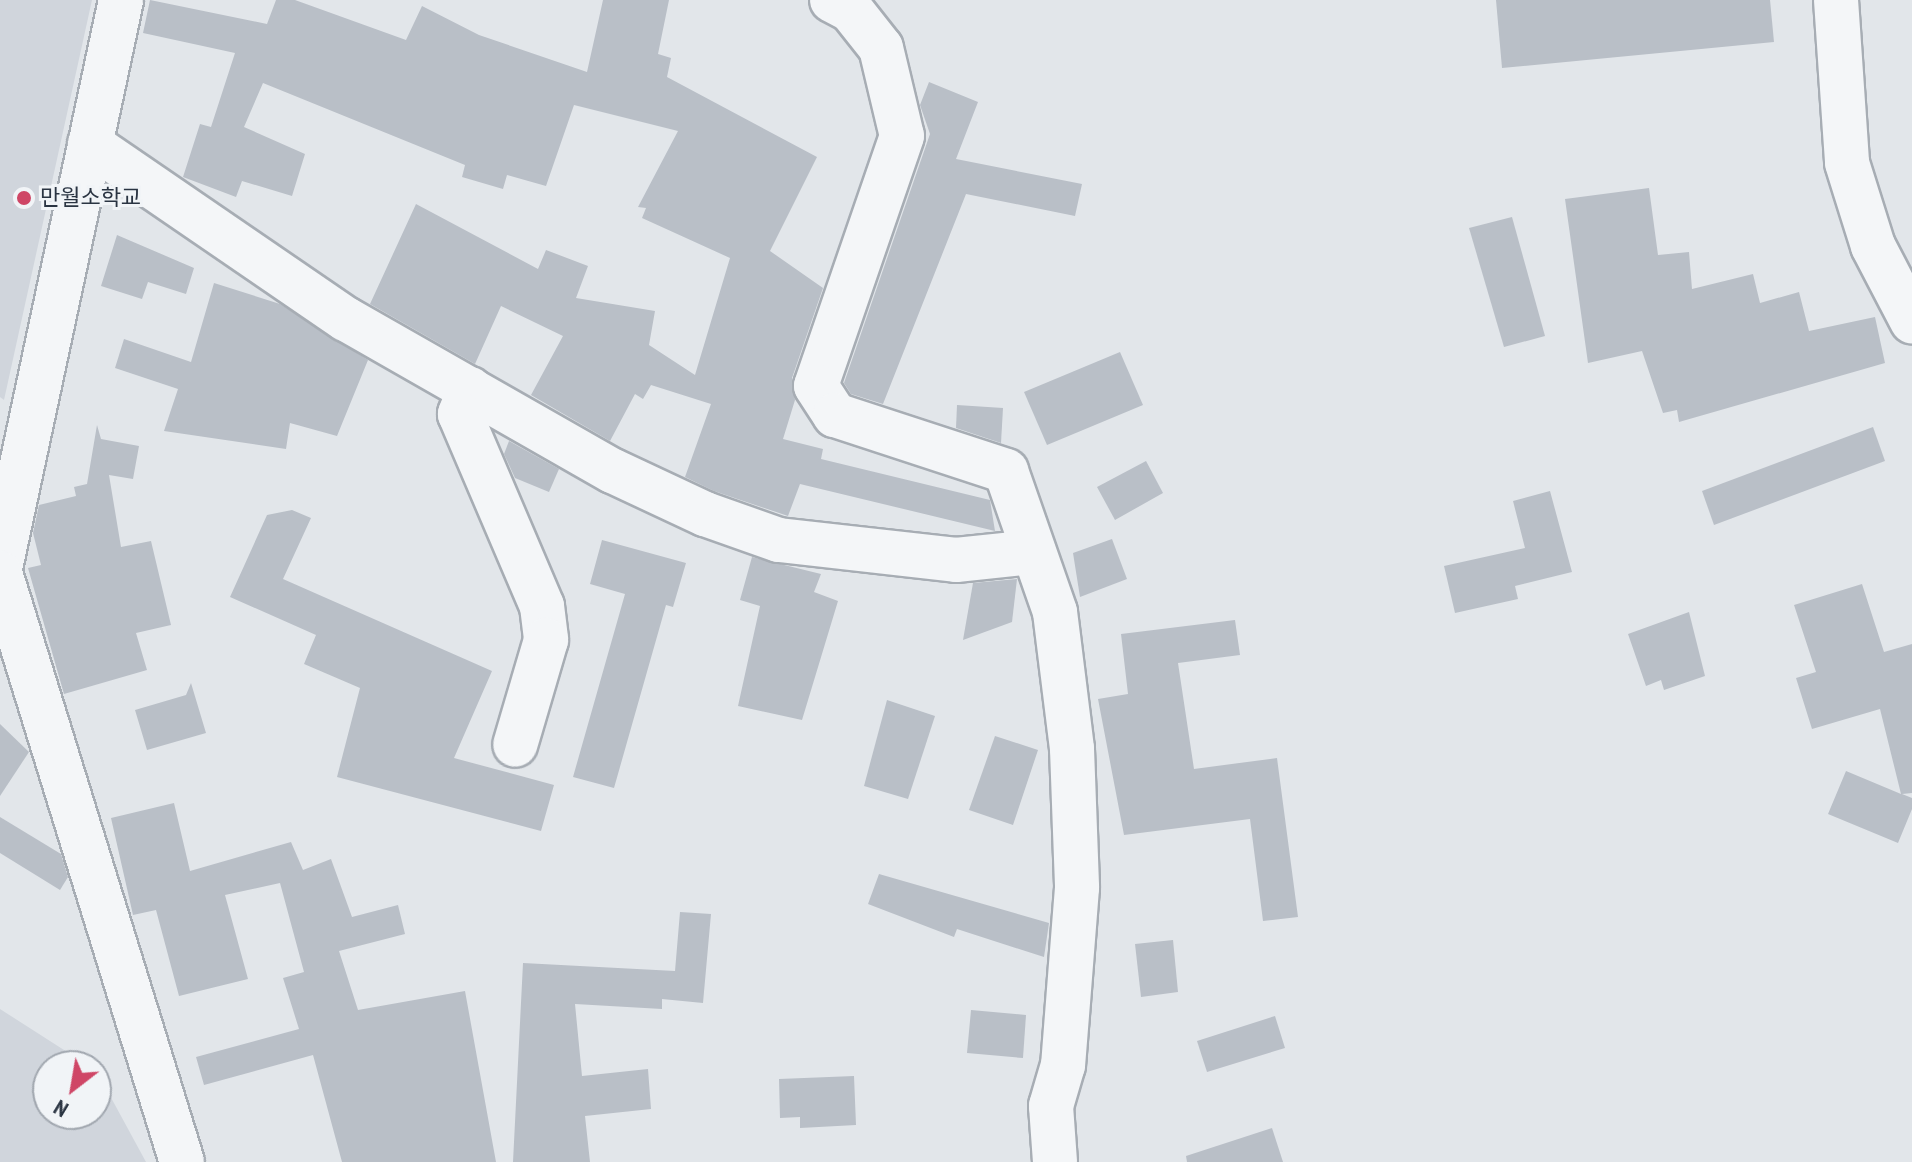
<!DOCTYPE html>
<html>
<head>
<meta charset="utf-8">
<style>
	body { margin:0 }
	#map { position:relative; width:1912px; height:1162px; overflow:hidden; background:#e2e6ea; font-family:"PT Sans Narrow","Noto Sans KR",sans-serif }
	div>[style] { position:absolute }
	.built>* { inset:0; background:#d0d5dc }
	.building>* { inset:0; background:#b9bfc7 }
	.roads { filter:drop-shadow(2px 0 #a7adb4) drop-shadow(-2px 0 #a7adb4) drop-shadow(0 2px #a7adb4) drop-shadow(0 -2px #a7adb4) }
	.minor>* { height:44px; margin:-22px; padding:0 22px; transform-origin:22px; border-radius:22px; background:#f4f6f8 }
	.dots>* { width:22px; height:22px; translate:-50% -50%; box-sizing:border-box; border:4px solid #f1f4f7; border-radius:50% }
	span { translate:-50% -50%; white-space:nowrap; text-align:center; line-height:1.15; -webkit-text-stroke:6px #f1f4f7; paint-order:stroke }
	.poi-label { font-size:22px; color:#2a3442 }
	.left { translate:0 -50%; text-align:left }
	.north { position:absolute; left:32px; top:1050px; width:80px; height:80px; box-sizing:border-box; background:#f1f4f7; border:2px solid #a1a7af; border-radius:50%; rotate:211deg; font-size:22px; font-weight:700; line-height:32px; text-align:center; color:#2a3442 }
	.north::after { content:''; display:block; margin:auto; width:28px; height:36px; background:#cf4666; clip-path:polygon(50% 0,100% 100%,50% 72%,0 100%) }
</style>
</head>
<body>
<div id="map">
	<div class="built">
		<i style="clip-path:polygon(0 0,92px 0,4px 400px,0 397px)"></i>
		<i style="clip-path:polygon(0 1009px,89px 1066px,48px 1066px,48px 1114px,96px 1114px,96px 1070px,146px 1162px,0 1162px)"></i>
	</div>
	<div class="building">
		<i style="clip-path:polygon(150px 0,267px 24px,276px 0,295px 0,406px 40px,422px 6px,479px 35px,587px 72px,603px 0,669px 0,658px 54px,671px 58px,667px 77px,817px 157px,770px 251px,823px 288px,792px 378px,795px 400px,783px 439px,823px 449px,821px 459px,990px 500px,995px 531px,800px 484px,788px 516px,714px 491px,685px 477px,711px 404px,651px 385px,643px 399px,635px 394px,610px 441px,531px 395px,563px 336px,501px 306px,475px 364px,370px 304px,416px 204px,538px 269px,546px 250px,588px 266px,576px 298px,655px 311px,649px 345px,695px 375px,730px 258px,642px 218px,646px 208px,638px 207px,678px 131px,574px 105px,546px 186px,507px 175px,503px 189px,462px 177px,465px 165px,263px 83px,244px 127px,305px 154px,292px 196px,242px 181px,236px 197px,183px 177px,200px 124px,211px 127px,235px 53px,143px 33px)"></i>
		<i style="clip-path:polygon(1496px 0,1770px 0,1774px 42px,1502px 68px)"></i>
		<i style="clip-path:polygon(929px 82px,978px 102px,956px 159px,1082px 184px,1075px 216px,966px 194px,883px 404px,851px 394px,844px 383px,930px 134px,920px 105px)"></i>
		<i style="clip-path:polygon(1649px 188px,1658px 255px,1689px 252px,1692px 289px,1753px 274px,1760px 303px,1799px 292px,1809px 331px,1875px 317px,1885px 363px,1679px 422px,1677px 410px,1663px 413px,1642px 351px,1588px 363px,1565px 199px)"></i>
		<i style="clip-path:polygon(1512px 217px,1545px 336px,1504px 347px,1469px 228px)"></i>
		<i style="clip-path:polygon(117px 235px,194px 268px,186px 294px,148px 282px,142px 299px,101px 286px)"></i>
		<i style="clip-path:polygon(214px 283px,280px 304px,368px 360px,337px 436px,290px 423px,286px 449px,164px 431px,178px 389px,115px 368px,124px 339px,191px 362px)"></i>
		<i style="clip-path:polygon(1120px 352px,1143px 405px,1047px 445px,1024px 392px)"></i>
		<i style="clip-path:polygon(957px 405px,1003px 408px,1001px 443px,956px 428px)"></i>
		<i style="clip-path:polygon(97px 425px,101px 439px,139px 446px,133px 479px,109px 475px,121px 547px,151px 541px,171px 625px,136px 633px,147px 670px,64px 694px,28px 568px,41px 565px,33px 533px,39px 505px,76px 496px,74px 487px,87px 484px)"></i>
		<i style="clip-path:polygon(1873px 427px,1885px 461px,1714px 525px,1702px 491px)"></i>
		<i style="clip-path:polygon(509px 441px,559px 469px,549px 492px,515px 478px,504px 454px)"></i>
		<i style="clip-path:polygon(1146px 461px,1163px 493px,1115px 520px,1097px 487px)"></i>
		<i style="clip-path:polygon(1550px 491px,1572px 572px,1515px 586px,1518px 599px,1455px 613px,1444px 566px,1525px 548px,1513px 501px)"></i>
		<i style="clip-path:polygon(292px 510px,311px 518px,283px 579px,492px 671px,454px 758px,554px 785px,541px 831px,337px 777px,360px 688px,304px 664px,316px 635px,230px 597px,267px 515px)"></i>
		<i style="clip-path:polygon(1112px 539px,1127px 579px,1080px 597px,1073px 553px)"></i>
		<i style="clip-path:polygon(602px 540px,686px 563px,673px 607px,666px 605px,614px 788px,573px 777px,625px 594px,590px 584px)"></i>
		<i style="clip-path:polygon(752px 557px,821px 574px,814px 592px,838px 601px,802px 720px,738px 706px,760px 606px,740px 600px)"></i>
		<i style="clip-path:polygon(1017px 579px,1012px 622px,963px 640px,973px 583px)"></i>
		<i style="clip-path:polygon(1862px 584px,1884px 652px,1912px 644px,1912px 793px,1902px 794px,1912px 798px,1912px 809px,1898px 843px,1828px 814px,1846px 771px,1901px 794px,1880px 709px,1812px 729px,1796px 678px,1816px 672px,1794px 605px)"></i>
		<i style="clip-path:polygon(1689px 612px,1705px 676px,1664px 690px,1661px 680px,1646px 686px,1628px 634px)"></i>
		<i style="clip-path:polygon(1235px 620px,1240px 655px,1178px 663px,1194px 769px,1277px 758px,1298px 917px,1263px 921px,1250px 819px,1124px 835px,1098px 699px,1128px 694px,1121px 634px)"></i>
		<i style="clip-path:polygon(191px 683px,206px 733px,147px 750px,135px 710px,186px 695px)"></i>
		<i style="clip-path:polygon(887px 700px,935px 716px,908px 799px,864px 786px)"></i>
		<i style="clip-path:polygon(0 724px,29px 752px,0 796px)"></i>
		<i style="clip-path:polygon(995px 736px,1038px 750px,1013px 825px,969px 810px)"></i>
		<i style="clip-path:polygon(174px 803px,190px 871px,291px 842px,303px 870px,331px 859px,352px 917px,398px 905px,405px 934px,339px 951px,358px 1010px,465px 991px,496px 1162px,342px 1162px,313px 1055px,204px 1085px,196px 1057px,299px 1029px,283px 978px,304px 972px,280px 883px,225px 895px,248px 979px,179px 996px,156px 910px,133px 915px,111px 818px)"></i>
		<i style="clip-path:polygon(0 817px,61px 854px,68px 877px,60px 890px,0 853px)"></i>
		<i style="clip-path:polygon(879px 874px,1049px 923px,1044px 957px,957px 929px,954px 937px,868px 904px)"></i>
		<i style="clip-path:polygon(680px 912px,711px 914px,703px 1003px,662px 999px,662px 1009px,575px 1004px,582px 1076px,648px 1069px,651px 1109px,585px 1116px,590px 1162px,513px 1162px,523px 963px,675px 971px)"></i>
		<i style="clip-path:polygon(1173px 940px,1178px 992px,1141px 997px,1135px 944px)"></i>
		<i style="clip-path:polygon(971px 1010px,1026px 1015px,1023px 1058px,967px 1053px)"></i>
		<i style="clip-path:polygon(1275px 1016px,1285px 1048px,1207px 1072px,1197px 1041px)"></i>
		<i style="clip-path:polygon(854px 1076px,856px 1125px,800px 1128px,800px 1117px,780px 1118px,779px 1079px)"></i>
		<i style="clip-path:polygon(1272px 1128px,1283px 1162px,1187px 1162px,1186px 1156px)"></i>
	</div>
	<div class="roads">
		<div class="minor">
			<i style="left:832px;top:0;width:21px;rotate:28deg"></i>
			<i style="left:851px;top:10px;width:48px;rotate:51.7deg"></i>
			<i style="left:881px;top:48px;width:90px;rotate:76.6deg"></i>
			<i style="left:902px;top:136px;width:264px;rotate:109deg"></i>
			<i style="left:816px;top:386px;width:35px;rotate:57deg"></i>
			<i style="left:835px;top:415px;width:180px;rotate:18.1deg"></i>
			<i style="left:1006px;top:471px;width:149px;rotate:70.8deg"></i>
			<i style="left:1055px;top:612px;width:138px;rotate:82.9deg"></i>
			<i style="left:1072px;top:749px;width:139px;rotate:87.9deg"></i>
			<i style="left:1077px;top:888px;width:178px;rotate:94.5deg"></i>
			<i style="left:1063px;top:1065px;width:43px;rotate:106.3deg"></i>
			<i style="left:1051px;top:1106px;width:56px;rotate:85.9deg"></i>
			<i style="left:1836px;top:0;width:163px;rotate:86.1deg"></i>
			<i style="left:1847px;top:163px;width:87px;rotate:72.6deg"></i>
			<i style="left:1873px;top:246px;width:85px;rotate:62.5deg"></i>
			<i style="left:90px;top:144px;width:310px;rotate:34.4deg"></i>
			<i style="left:346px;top:319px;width:307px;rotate:29.7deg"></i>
			<i style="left:613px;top:471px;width:102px;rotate:25.1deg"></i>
			<i style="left:705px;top:514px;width:78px;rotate:19.4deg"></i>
			<i style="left:779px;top:540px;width:178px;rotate:6.4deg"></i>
			<i style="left:956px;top:560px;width:78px;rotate:-5.9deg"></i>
			<i style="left:470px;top:389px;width:27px;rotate:112deg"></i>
			<i style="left:460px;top:414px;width:209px;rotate:66.9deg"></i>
			<i style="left:542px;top:606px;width:34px;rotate:83deg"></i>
			<i style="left:546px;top:640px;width:109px;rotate:106.4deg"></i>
			<i style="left:0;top:568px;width:581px;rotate:-77.97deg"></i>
			<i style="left:0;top:573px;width:616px;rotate:72.83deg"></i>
		</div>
	</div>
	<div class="dots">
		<i style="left:24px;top:198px;background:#cf4666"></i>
	</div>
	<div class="poi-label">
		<span class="left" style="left:40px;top:198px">만월소학교</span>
	</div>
	<div class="north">N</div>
</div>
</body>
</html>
